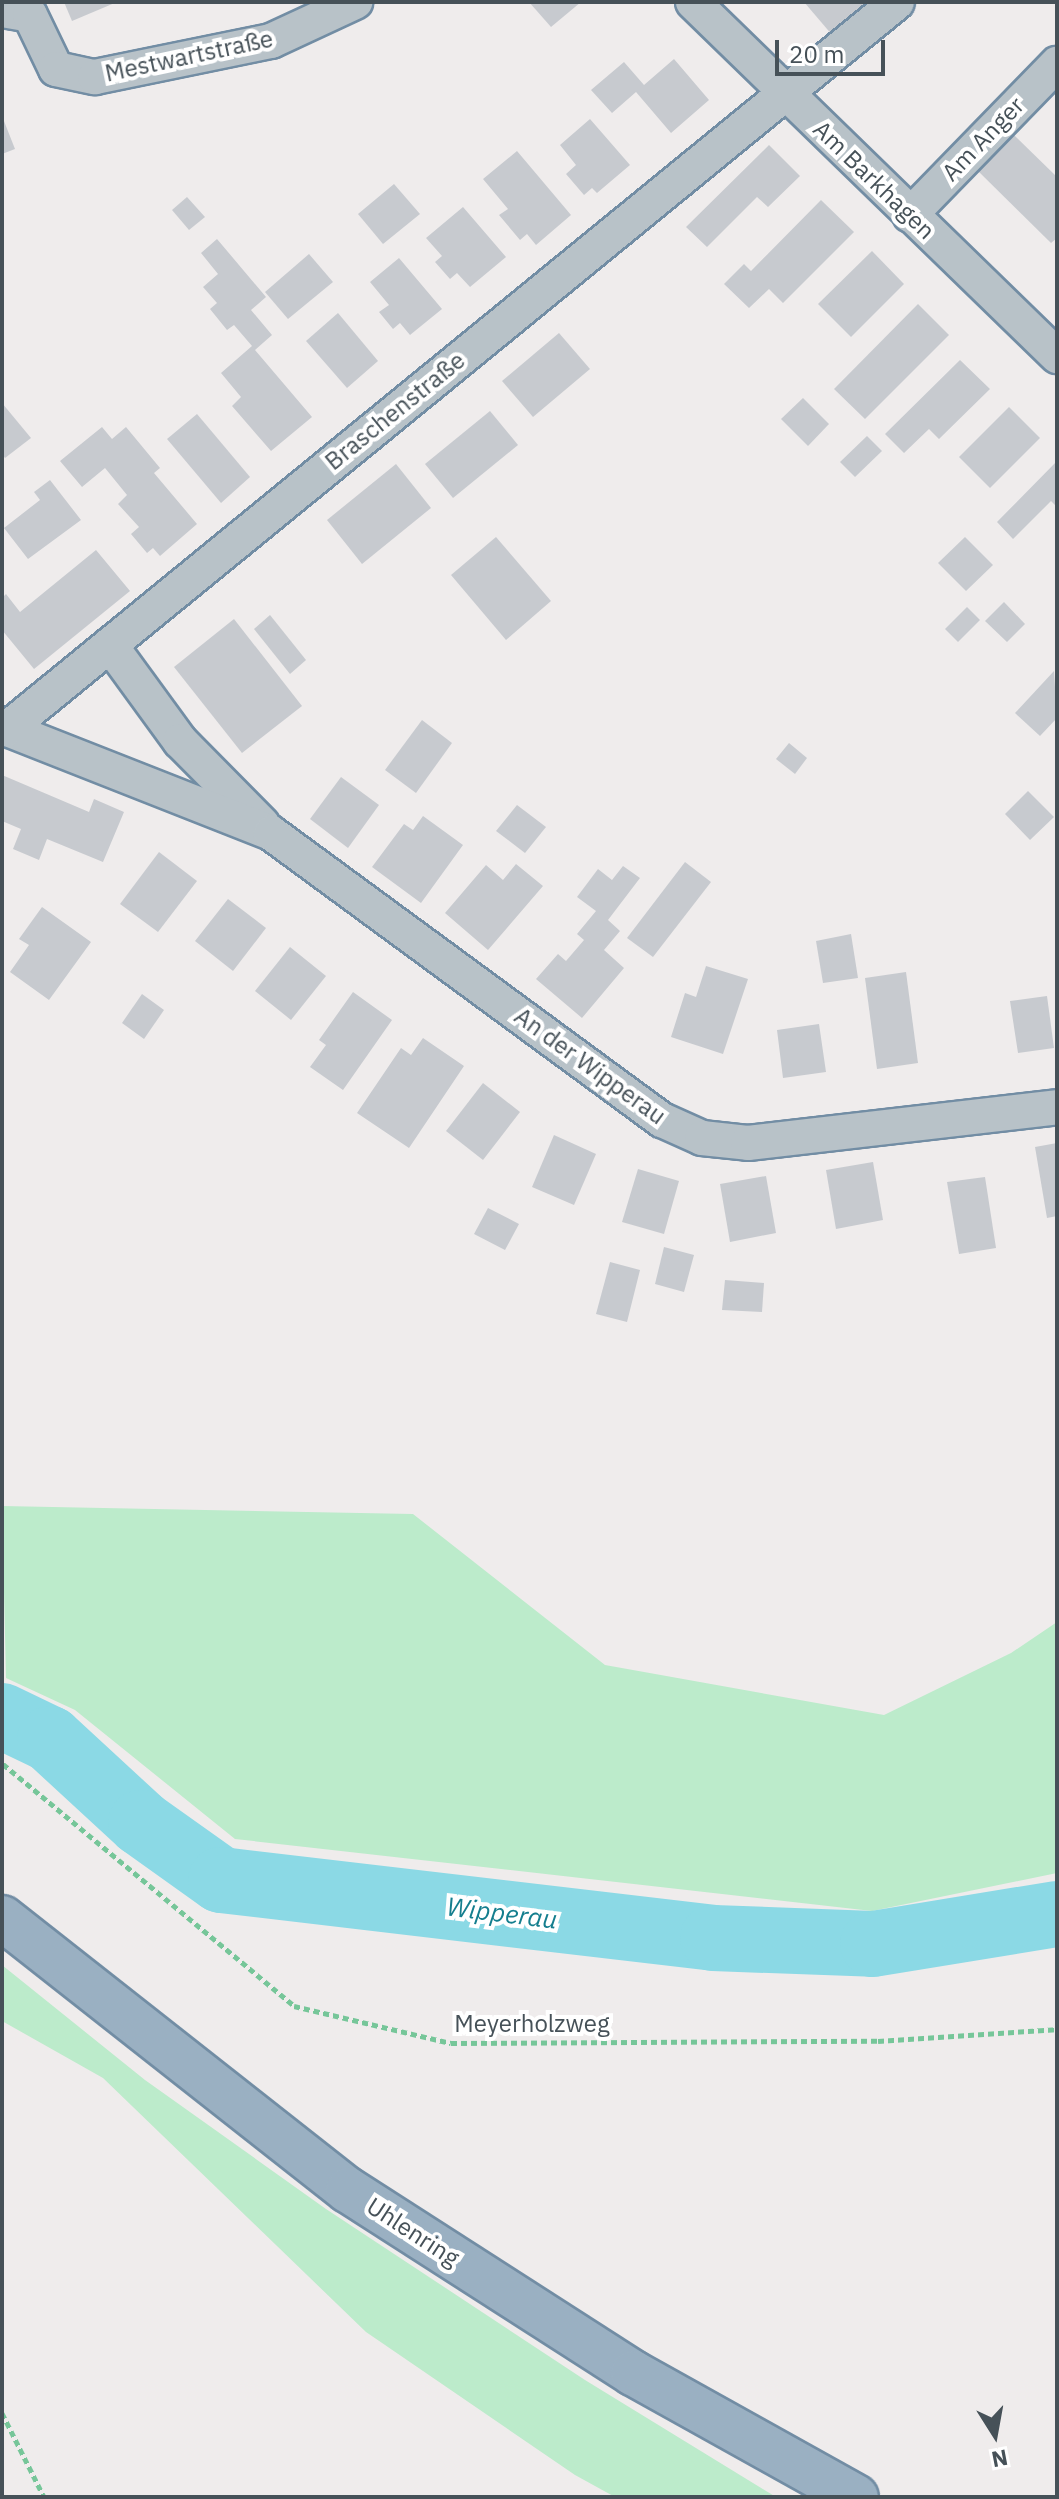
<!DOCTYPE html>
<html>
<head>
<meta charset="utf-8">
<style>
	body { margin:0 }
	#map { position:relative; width:1059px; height:2499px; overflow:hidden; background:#efecec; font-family:"IBM Plex Sans",sans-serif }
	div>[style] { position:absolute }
	.green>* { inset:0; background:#bcebcb }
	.river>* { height:66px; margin:-33px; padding:0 33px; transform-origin:33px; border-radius:33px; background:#8bd9e5 }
	.building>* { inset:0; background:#c7cacf }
	.path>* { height:5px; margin-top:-2.5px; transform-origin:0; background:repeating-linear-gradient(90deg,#76c699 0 6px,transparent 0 10px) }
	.roads { filter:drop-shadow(2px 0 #728da4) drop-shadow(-2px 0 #728da4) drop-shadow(0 2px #728da4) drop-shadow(0 -2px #728da4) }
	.minor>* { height:34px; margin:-17px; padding:0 17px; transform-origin:17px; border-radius:17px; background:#b8c2c8 }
	.trunk>* { height:44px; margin:-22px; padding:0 22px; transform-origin:22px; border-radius:22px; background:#9ab0c2 }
	span { translate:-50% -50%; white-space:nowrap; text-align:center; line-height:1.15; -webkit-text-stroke:8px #fff; paint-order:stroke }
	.street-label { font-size:24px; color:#465158 }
	.water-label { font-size:26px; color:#147e8e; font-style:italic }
	.frame { position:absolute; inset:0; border:4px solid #465158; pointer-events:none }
	.north { position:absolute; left:955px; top:2395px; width:80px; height:80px; -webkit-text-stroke:6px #fff; paint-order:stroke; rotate:169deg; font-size:22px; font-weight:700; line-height:32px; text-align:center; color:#465158 }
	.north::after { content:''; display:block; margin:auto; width:28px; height:36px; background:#465158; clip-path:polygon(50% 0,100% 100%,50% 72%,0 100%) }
	.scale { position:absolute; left:775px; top:40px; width:110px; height:36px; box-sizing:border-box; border:4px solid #465158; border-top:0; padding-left:10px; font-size:24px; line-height:28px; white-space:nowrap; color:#465158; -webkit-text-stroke:6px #fff; paint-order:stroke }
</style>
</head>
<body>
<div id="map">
	<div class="green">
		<i style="clip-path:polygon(2px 1506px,413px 1514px,605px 1665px,884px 1715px,1011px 1653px,1057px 1622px,1057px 1873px,872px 1911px,235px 1839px,75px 1710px,6px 1678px)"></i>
		<i style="clip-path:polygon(2px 1965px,145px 2080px,326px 2209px,585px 2380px,776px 2497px,615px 2497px,575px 2475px,366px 2332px,103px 2078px,2px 2021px)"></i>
	</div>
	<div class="river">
		<i style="left:2px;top:1716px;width:53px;rotate:25.6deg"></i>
		<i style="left:50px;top:1739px;width:124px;rotate:42.7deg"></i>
		<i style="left:141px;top:1823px;width:98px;rotate:35.5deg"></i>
		<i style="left:221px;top:1880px;width:495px;rotate:6.7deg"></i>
		<i style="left:713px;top:1938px;width:160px;rotate:2.1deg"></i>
		<i style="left:873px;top:1944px;width:186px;rotate:-9.3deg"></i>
	</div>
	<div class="building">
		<i style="clip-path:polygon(64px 2px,117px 2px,72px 21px)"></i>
		<i style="clip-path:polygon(529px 2px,581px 2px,551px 27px)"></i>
		<i style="clip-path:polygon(804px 2px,874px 2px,833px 36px)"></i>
		<i style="clip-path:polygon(674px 59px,709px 100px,671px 133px,636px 92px,612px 113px,591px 90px,624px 62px,644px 85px)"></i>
		<i style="clip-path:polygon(2px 116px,15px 149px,2px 154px)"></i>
		<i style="clip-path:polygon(590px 119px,630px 165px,597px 193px,592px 188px,584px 195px,566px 174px,576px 165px,560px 145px)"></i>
		<i style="clip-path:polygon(1013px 134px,1057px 177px,1057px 238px,1051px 243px,977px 170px)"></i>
		<i style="clip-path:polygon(769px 145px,800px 176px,768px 207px,757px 197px,707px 247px,686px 227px)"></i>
		<i style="clip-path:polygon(517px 151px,571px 215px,536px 245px,527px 234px,520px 240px,499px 215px,508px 209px,483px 179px)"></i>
		<i style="clip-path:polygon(394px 184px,420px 214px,383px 244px,358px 214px)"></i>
		<i style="clip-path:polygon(187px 197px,205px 217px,189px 230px,172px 210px)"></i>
		<i style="clip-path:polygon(821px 200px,854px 232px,783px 303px,769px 289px,749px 308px,724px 284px,744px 264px,751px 271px)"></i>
		<i style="clip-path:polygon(463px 207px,506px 257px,470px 287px,457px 273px,450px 279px,435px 262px,442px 256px,426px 238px)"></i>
		<i style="clip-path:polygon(217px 239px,266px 297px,251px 310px,272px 335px,255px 350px,312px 417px,271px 451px,232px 406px,241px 397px,221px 373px,252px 346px,234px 325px,227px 330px,210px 309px,217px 303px,203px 287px,218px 274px,201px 253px)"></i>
		<i style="clip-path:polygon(872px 251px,904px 284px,851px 337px,818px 304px)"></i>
		<i style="clip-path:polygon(309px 254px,333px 282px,288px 319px,265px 292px)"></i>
		<i style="clip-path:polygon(399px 258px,442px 309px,410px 335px,400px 323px,393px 329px,379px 312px,389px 305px,370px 282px)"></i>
		<i style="clip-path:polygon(918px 304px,949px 335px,865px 419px,834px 389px)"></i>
		<i style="clip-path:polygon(338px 313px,378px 361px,347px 388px,306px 341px)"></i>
		<i style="clip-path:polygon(559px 333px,590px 369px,533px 417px,502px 381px)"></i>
		<i style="clip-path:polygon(960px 360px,990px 389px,939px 439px,929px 429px,904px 453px,885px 434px)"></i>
		<i style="clip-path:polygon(803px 398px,829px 424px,808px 446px,781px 419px)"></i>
		<i style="clip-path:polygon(2px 403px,31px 438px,5px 458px,2px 454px)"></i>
		<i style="clip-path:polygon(1009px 407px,1040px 438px,990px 488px,959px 457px)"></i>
		<i style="clip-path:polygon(490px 411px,518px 445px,453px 498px,425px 464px)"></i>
		<i style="clip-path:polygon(197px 414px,250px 477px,221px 503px,167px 439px)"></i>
		<i style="clip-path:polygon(102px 427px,112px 439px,126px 427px,160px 468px,154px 473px,197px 524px,160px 556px,153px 548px,147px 553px,131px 534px,139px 527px,118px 504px,127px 495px,105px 468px,82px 487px,60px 461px)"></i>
		<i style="clip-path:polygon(867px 436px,882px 451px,855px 477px,840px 462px)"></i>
		<i style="clip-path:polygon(1057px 461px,1057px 507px,1051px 501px,1013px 539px,997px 522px)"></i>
		<i style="clip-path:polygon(396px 464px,431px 508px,362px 564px,327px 520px)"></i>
		<i style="clip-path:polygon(50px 480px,81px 520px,28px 559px,4px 528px,40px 500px,34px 492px)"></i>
		<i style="clip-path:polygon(496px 537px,551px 601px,506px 640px,451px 575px)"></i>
		<i style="clip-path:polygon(965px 537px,993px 565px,966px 591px,938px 563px)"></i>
		<i style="clip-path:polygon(96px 550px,130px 591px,34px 669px,2px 630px,2px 598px,6px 594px,20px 612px)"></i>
		<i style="clip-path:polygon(1004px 602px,1025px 624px,1007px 642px,985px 621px)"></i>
		<i style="clip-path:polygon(967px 607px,980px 620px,958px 642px,945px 629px)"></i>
		<i style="clip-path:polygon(270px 615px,306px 660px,290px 674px,254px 629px)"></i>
		<i style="clip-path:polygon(234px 619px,302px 706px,242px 753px,174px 667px)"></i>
		<i style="clip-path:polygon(1054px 671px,1057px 718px,1040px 736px,1015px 713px)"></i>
		<i style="clip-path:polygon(422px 720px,452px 743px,416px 793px,385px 770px)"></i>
		<i style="clip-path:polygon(789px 743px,807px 758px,795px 774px,776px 759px)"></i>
		<i style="clip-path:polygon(2px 775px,89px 812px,94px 799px,124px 812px,103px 862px,47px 839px,39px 860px,13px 849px,21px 829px,2px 821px)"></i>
		<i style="clip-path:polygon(341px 777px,379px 805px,348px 848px,310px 819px)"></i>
		<i style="clip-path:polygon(1028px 791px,1054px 817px,1030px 840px,1005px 814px)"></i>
		<i style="clip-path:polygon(517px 805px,546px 827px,525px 853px,496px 831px)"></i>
		<i style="clip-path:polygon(423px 816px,463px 845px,421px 903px,372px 867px,404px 824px,413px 830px)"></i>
		<i style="clip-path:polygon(159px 852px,197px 881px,158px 932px,120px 904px)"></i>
		<i style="clip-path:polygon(685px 862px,711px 882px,653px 957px,627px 938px)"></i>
		<i style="clip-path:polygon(516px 864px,543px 886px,488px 950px,445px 913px,486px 865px,503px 880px)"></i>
		<i style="clip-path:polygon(623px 866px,640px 878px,608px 920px,620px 931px,604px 950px,624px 968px,582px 1018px,536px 979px,558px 954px,566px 961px,584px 940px,577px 934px,596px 911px,577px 897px,598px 869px,612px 880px)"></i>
		<i style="clip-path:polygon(228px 899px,266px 928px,233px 971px,195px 941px)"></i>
		<i style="clip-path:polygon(42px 907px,91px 942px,49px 1000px,10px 972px,29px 945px,19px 939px)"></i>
		<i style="clip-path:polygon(851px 934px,858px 978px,823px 983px,816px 941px)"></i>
		<i style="clip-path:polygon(290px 947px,326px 976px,291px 1020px,255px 991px)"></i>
		<i style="clip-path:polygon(706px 966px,748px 979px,723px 1054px,671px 1037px,685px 993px,696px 997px)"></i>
		<i style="clip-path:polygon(906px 972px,918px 1063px,877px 1069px,865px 978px)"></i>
		<i style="clip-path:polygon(353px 992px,392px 1020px,343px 1090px,310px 1067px,326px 1045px,319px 1040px)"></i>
		<i style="clip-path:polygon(142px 994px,164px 1010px,144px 1039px,122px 1023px)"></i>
		<i style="clip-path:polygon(1047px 996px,1054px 1048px,1018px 1053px,1010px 1001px)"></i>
		<i style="clip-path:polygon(819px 1024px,826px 1072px,783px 1078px,777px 1030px)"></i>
		<i style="clip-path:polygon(423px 1038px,464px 1066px,409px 1148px,357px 1113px,401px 1048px,411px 1055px)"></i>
		<i style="clip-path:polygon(483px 1083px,520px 1112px,483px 1160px,446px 1131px)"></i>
		<i style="clip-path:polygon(554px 1135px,596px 1154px,574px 1205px,532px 1187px)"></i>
		<i style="clip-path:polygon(1057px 1143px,1057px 1216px,1047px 1218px,1035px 1147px)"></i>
		<i style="clip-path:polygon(873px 1162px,883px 1220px,836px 1229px,826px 1170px)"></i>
		<i style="clip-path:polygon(638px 1169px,679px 1181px,664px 1234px,622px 1222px)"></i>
		<i style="clip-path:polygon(766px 1176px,776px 1233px,730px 1242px,720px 1184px)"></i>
		<i style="clip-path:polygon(985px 1177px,996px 1248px,959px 1254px,947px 1182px)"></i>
		<i style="clip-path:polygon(488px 1208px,519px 1224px,505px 1250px,474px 1234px)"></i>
		<i style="clip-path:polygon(664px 1247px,694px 1255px,684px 1292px,655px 1284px)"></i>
		<i style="clip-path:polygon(610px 1262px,640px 1270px,627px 1322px,596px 1314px)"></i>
		<i style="clip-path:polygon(725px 1280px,764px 1283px,762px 1312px,722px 1310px)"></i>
	</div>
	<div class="path">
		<i style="left:3px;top:1764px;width:378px;rotate:39.7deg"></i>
		<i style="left:294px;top:2006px;width:161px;rotate:13.3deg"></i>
		<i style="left:451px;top:2043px;width:427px;rotate:-0.3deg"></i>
		<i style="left:878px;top:2041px;width:179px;rotate:-3.8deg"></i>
		<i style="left:2px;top:2413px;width:94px;rotate:63.4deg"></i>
	</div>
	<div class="roads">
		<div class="minor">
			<i style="left:693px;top:2px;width:508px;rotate:44.2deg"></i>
			<i style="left:2px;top:10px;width:28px;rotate:10deg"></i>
			<i style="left:30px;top:15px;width:60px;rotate:64.3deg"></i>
			<i style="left:56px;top:69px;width:40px;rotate:12deg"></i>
			<i style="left:95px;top:77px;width:180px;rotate:-11.6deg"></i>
			<i style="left:271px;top:41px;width:93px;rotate:-24.9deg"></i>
			<i style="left:910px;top:215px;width:211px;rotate:-45.8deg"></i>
			<i style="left:110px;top:645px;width:119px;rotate:53.9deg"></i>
			<i style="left:180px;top:741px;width:117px;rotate:45.3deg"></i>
			<i style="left:2px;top:727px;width:289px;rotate:21.5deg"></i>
			<i style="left:271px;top:833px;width:485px;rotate:36.3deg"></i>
			<i style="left:662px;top:1120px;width:44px;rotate:24.2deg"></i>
			<i style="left:702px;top:1138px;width:46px;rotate:6.2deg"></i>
			<i style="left:748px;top:1143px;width:311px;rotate:-6.6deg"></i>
			<i style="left:7px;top:729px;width:1149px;rotate:-39.24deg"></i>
		</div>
		<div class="trunk">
			<i style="left:2px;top:1918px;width:440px;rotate:38.2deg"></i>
			<i style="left:348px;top:2190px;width:339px;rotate:32.7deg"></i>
			<i style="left:633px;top:2373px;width:255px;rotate:29.1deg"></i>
		</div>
	</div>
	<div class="street-label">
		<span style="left:189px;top:56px;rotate:-12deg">Mestwartstraße</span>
		<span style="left:983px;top:139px;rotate:-46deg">Am Anger</span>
		<span style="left:874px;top:180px;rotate:44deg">Am Barkhagen</span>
		<span style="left:395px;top:411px;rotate:-39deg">Braschenstraße</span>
		<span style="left:590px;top:1066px;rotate:36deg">An der Wipperau</span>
		<span style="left:532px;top:2024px">Meyerholzweg</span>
		<span style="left:413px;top:2232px;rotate:33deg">Uhlenring</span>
	</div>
	<div class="water-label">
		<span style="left:502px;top:1913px;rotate:7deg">Wipperau</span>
	</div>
	<div class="frame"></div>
	<div class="north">N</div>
	<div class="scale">20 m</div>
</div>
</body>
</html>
